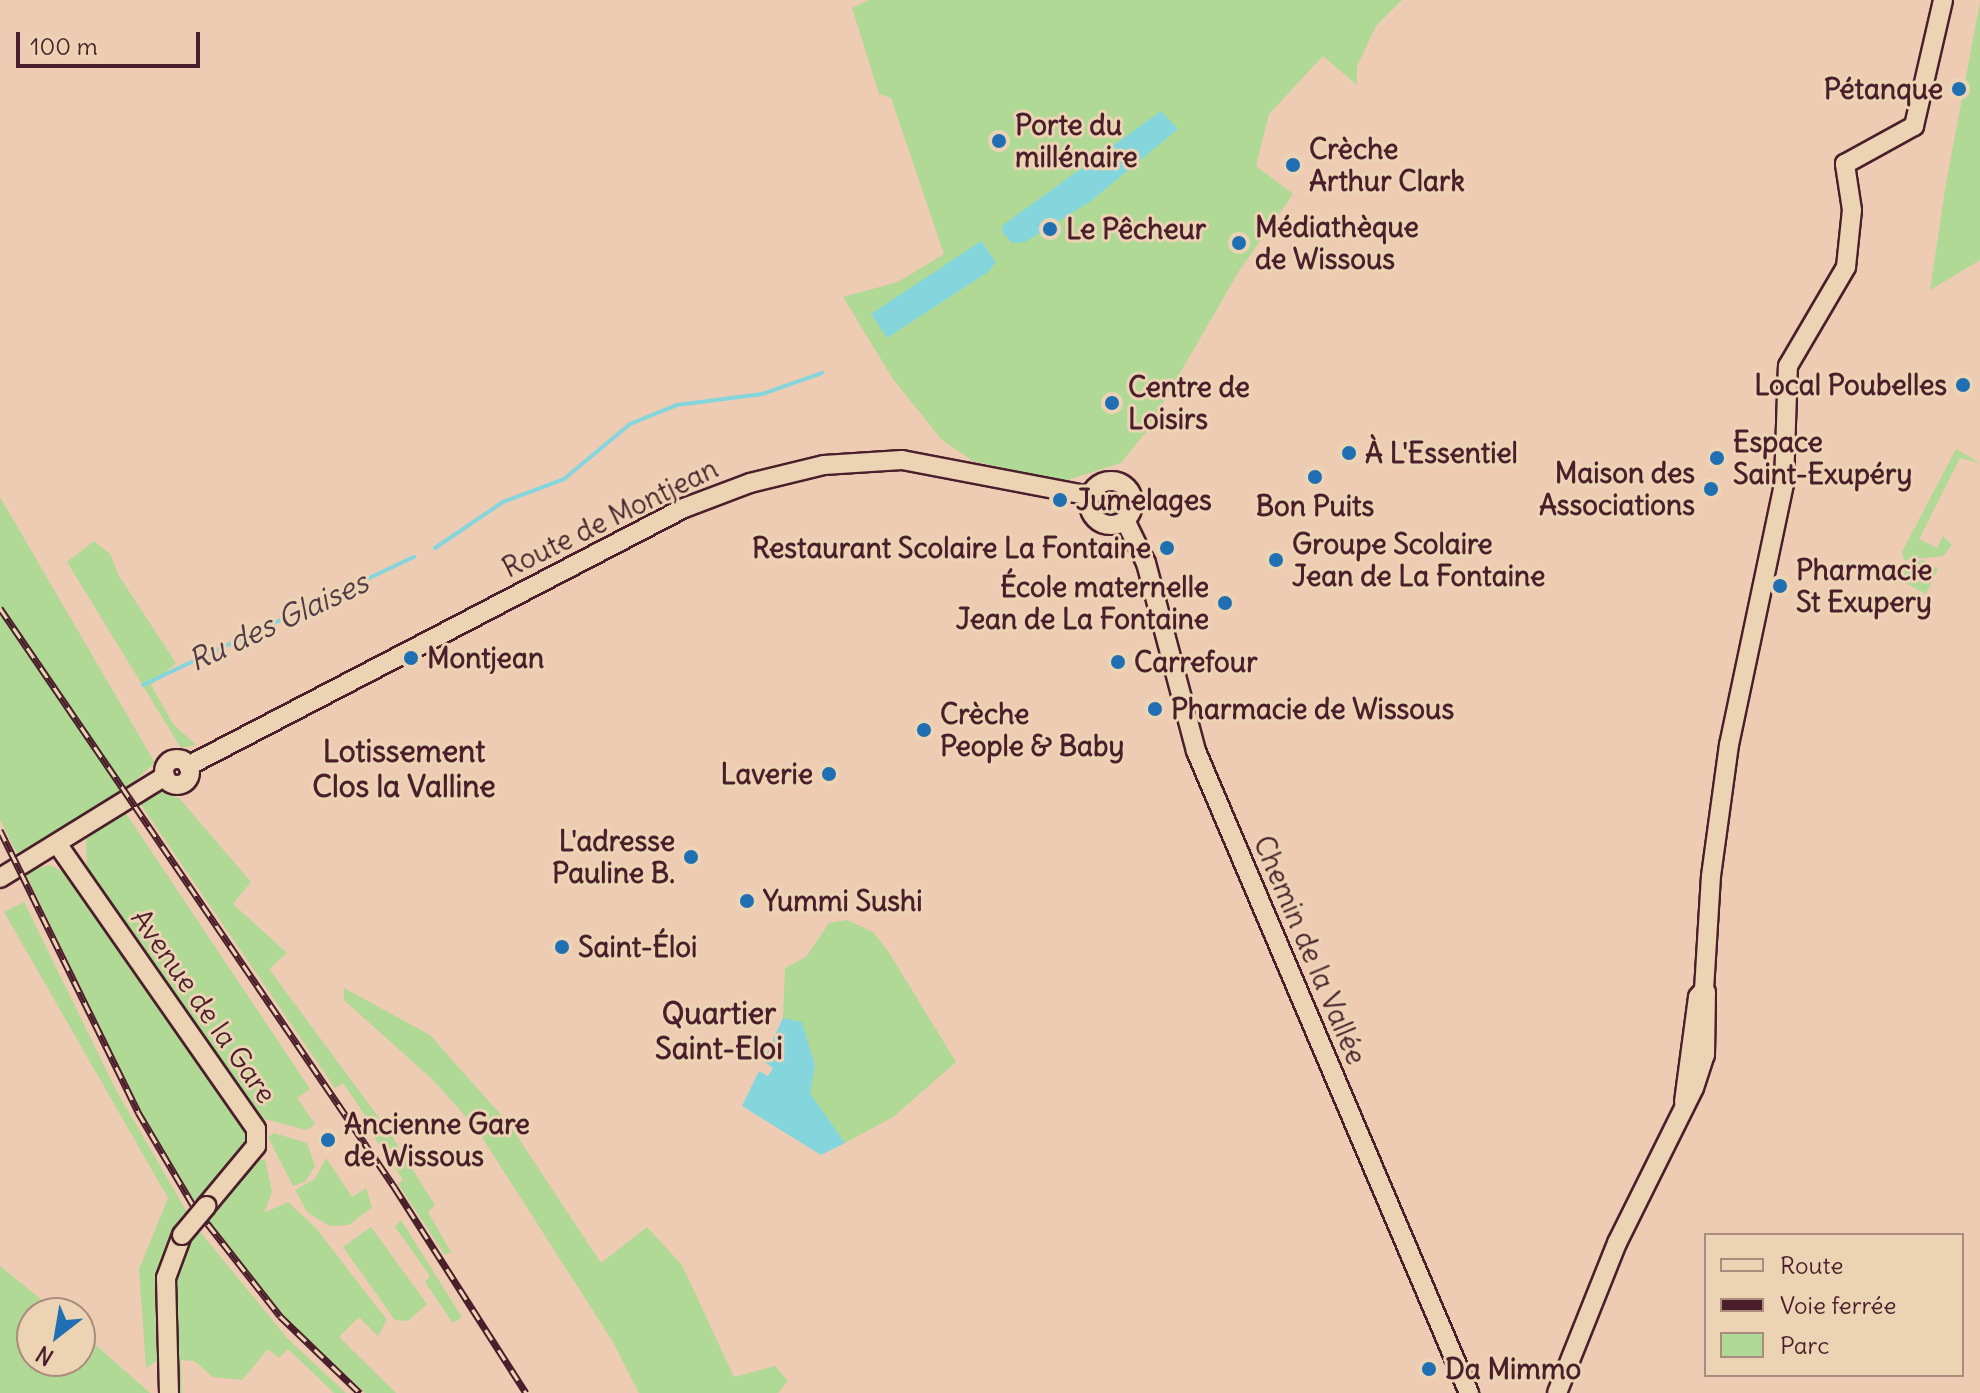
<!DOCTYPE html>
<html>
<head>
<meta charset="utf-8">
<style>
	body { margin:0 }
	#map { position:relative; width:1980px; height:1393px; overflow:hidden; background:#eecbb3; font-family:Delius,sans-serif }
	div>[style] { position:absolute }
	.green>* { inset:0; background:#afd995 }
	.round { border-radius:50% }
	.water>* { inset:0; background:#85d6dc }
	.stream>* { height:4px; margin:-2px; padding:0 2px; transform-origin:2px; border-radius:2px; background:#85d6dc }
	.roads { filter:drop-shadow(2px 0 #4a1f2b) drop-shadow(-2px 0 #4a1f2b) drop-shadow(0 2px #4a1f2b) drop-shadow(0 -2px #4a1f2b) }
	.minor>* { height:18px; margin:-9px; padding:0 9px; transform-origin:9px; border-radius:9px; background:#ecd3b4 }
	.minor>.ring { margin:-9px; padding:0; box-sizing:content-box; background:none; border:18px solid #ecd3b4; border-radius:50% }
	.rail>* { height:7px; margin-top:-3.5px; transform-origin:0; background:repeating-linear-gradient(90deg,#ecd3b4 0 12px,#4a1f2b 0 24px); box-sizing:border-box; border-block:2px solid #4a1f2b }
	.bridges { filter:drop-shadow(2px 0 #4a1f2b) drop-shadow(-2px 0 #4a1f2b) drop-shadow(0 2px #4a1f2b) drop-shadow(0 -2px #4a1f2b) }
	.minor-bridge>* { height:18px; margin:-9px; padding:0 9px; transform-origin:9px; border-radius:9px; background:#ecd3b4 }
	.dots>* { width:22px; height:22px; translate:-50% -50%; box-sizing:border-box; border:4px solid #ecd3b4; border-radius:50% }
	span { translate:-50% -50%; white-space:nowrap; text-align:center; line-height:1.15; -webkit-text-stroke:6px #ecd3b4; paint-order:stroke }
	.poi-label { font-size:28px; color:#4a1f2b; font-weight:700 }
	.right { translate:-100% -50%; text-align:right }
	.left { translate:0 -50%; text-align:left }
	.street-label { font-size:28px; color:#4a1f2b }
	.water-label { font-size:30px; color:#533a46; font-style:italic }
	.neighbourhood-label { font-size:30px; color:#4a1f2b; font-weight:700 }
	.legend { position:absolute; left:1704px; top:1233px; width:260px; height:144px; box-sizing:border-box; background:#ecd3b4; border:2px solid #ab8b7d; margin:0; padding:10px 14px; list-style:none; font-size:24px; color:#4a1f2b }
	.legend li { display:flex; align-items:center; gap:16px; height:40px }
	.legend b { width:40px; border:2px solid #ab8b7d }
	.north { position:absolute; left:16px; top:1297px; width:80px; height:80px; box-sizing:border-box; background:#ecd3b4; border:2px solid #ab8b7d; border-radius:50%; rotate:211deg; font-size:22px; font-weight:700; line-height:32px; text-align:center; color:#4a1f2b }
	.north::after { content:''; display:block; margin:auto; width:28px; height:36px; background:#1f6fb2; clip-path:polygon(50% 0,100% 100%,50% 72%,0 100%) }
	.scale { position:absolute; left:16px; top:32px; width:184px; height:36px; box-sizing:border-box; border:4px solid #4a1f2b; border-top:0; padding-left:10px; font-size:24px; line-height:28px; white-space:nowrap; color:#4a1f2b; -webkit-text-stroke:6px #ecd3b4; paint-order:stroke }
</style>
</head>
<body>
<div id="map">
	<div class="green">
		<i style="clip-path:polygon(869px 0,1402px 0,1376px 26px,1357px 66px,1357px 85px,1323px 56px,1269px 114px,1256px 166px,1293px 194px,1239px 271px,1146px 432px,1121px 463px,1064px 481px,973px 461px,942px 440px,893px 379px,843px 297px,898px 282px,944px 254px,891px 98px,879px 94px,852px 8px)"></i>
		<i style="clip-path:polygon(1980px 2px,1980px 260px,1930px 290px,1946px 184px)"></i>
		<i style="clip-path:polygon(1956px 449px,1980px 463px,1960px 458px,1919px 539px,1937px 548px,1943px 536px,1952px 545px,1943px 556px,1904px 560px,1902px 552px)"></i>
		<i class="round" style="left:1097px;top:489px;width:30px;height:30px"></i>
		<i style="clip-path:polygon(0 497px,155px 763px,114px 799px,18px 855px,0 820px)"></i>
		<i style="clip-path:polygon(94px 541px,110px 554px,119px 576px,176px 663px,151px 685px,173px 724px,196px 745px,181px 748px,67px 562px)"></i>
		<i style="clip-path:polygon(1923px 560px,1938px 569px,1926px 594px,1900px 580px,1895px 585px,1901px 567px)"></i>
		<i style="clip-path:polygon(157px 791px,179px 798px,251px 882px,233px 904px,287px 953px,269px 969px,388px 1130px,435px 1205px,428px 1212px,451px 1252px,445px 1255px,398px 1184px,403px 1180px,374px 1137px,378px 1134px,343px 1083px,335px 1088px,139px 802px)"></i>
		<i style="clip-path:polygon(125px 812px,310px 1089px,297px 1098px,315px 1124px,307px 1130px,257px 1117px,87px 874px,86px 839px)"></i>
		<i style="clip-path:polygon(50px 865px,75px 878px,243px 1121px,250px 1144px,196px 1204px,148px 1126px,25px 872px)"></i>
		<i style="clip-path:polygon(24px 902px,116px 1090px,188px 1214px,170px 1242px,161px 1271px,160px 1359px,146px 1368px,139px 1269px,168px 1198px,4px 912px)"></i>
		<i style="clip-path:polygon(847px 920px,873px 932px,888px 951px,956px 1062px,893px 1117px,845px 1143px,809px 1093px,815px 1065px,802px 1023px,783px 1018px,785px 968px,806px 957px,829px 923px)"></i>
		<i style="clip-path:polygon(344px 988px,430px 1035px,509px 1124px,601px 1263px,647px 1227px,682px 1265px,734px 1377px,775px 1366px,788px 1381px,778px 1393px,639px 1393px,613px 1342px,476px 1128px,433px 1080px,344px 1000px)"></i>
		<i style="clip-path:polygon(274px 1133px,307px 1143px,315px 1166px,305px 1182px,293px 1186px,268px 1137px)"></i>
		<i style="clip-path:polygon(326px 1158px,352px 1197px,366px 1188px,372px 1207px,349px 1225px,330px 1226px,308px 1213px,295px 1190px,315px 1179px)"></i>
		<i style="clip-path:polygon(265px 1159px,272px 1192px,264px 1213px,288px 1202px,316px 1228px,387px 1320px,378px 1336px,359px 1317px,339px 1337px,396px 1393px,365px 1393px,325px 1357px,276px 1309px,206px 1217px,252px 1162px)"></i>
		<i style="clip-path:polygon(401px 1220px,462px 1317px,453px 1323px,425px 1282px,430px 1276px,395px 1227px)"></i>
		<i style="clip-path:polygon(371px 1227px,427px 1304px,408px 1321px,395px 1320px,343px 1247px)"></i>
		<i style="clip-path:polygon(197px 1228px,288px 1339px,346px 1393px,334px 1393px,288px 1349px,279px 1358px,268px 1349px,242px 1380px,213px 1377px,194px 1361px,181px 1360px,182px 1393px,177px 1393px,174px 1270px,178px 1250px)"></i>
		<i style="clip-path:polygon(0 1266px,58px 1313px,32px 1313px,32px 1361px,80px 1361px,80px 1331px,150px 1393px,0 1393px)"></i>
	</div>
	<div class="water">
		<i style="clip-path:polygon(1161px 111px,1178px 129px,1091px 201px,1025px 242px,1012px 243px,1002px 232px,1003px 225px)"></i>
		<i style="clip-path:polygon(981px 241px,996px 262px,988px 272px,887px 338px,871px 314px)"></i>
		<i style="clip-path:polygon(783px 1018px,802px 1022px,815px 1065px,810px 1093px,845px 1143px,821px 1155px,742px 1106px,759px 1071px,768px 1076px,773px 1068px,763px 1061px)"></i>
	</div>
	<div class="stream">
		<i style="left:435px;top:548px;width:82px;rotate:-34.1deg"></i>
		<i style="left:503px;top:502px;width:65px;rotate:-20.7deg"></i>
		<i style="left:564px;top:479px;width:86px;rotate:-39.8deg"></i>
		<i style="left:630px;top:424px;width:51px;rotate:-22deg"></i>
		<i style="left:677px;top:405px;width:86px;rotate:-7.4deg"></i>
		<i style="left:762px;top:394px;width:64px;rotate:-19.3deg"></i>
		<i style="left:143px;top:685px;width:300px;rotate:-25.3deg"></i>
	</div>
	<div class="roads">
		<div class="minor">
			<i class="ring" style="left:1089px;top:481px;width:26px;height:26px"></i>
			<i style="left:1125px;top:520px;width:48px;rotate:64deg"></i>
			<i style="left:1146px;top:563px;width:195px;rotate:75.1deg"></i>
			<i style="left:1196px;top:751px;width:698px;rotate:66.96deg"></i>
			<i class="ring" style="left:164px;top:759px;width:8px;height:8px"></i>
			<i style="left:188px;top:766px;width:559px;rotate:-27.48deg"></i>
			<i style="left:684px;top:508px;width:71px;rotate:-20.7deg"></i>
			<i style="left:750px;top:483px;width:76px;rotate:-13.7deg"></i>
			<i style="left:824px;top:465px;width:78px;rotate:-3.7deg"></i>
			<i style="left:902px;top:460px;width:192px;rotate:10.8deg"></i>
			<i style="left:58px;top:845px;width:346px;rotate:55.1deg"></i>
			<i style="left:256px;top:1129px;width:17px;rotate:90deg"></i>
			<i style="left:256px;top:1146px;width:78px;rotate:129.8deg"></i>
			<i style="left:0;top:878px;width:194px;rotate:-31.7deg"></i>
			<i style="left:1684px;top:1102px;width:106px;rotate:-82.4deg"></i>
			<i style="left:1698px;top:997px;width:9px;rotate:-49deg"></i>
			<i style="left:1704px;top:990px;width:114px;rotate:-86.5deg"></i>
			<i style="left:1711px;top:876px;width:132px;rotate:-82.2deg"></i>
			<i style="left:1729px;top:745px;width:267px;rotate:-78.1deg"></i>
			<i style="left:1784px;top:484px;width:118px;rotate:-88.1deg"></i>
			<i style="left:1788px;top:366px;width:115px;rotate:-59.6deg"></i>
			<i style="left:1846px;top:267px;width:57px;rotate:-84deg"></i>
			<i style="left:1852px;top:210px;width:47px;rotate:-98.7deg"></i>
			<i style="left:1845px;top:164px;width:79px;rotate:-28.8deg"></i>
			<i style="left:1914px;top:126px;width:129px;rotate:-77deg"></i>
			<i style="left:169px;top:1393px;width:115px;rotate:-91.5deg"></i>
			<i style="left:166px;top:1278px;width:46px;rotate:-69.6deg"></i>
			<i style="left:1557px;top:1393px;width:162px;rotate:-68.2deg"></i>
			<i style="left:1617px;top:1243px;width:173px;rotate:-63.6deg"></i>
			<i style="left:1694px;top:1088px;width:35px;rotate:-72deg"></i>
			<i style="left:1705px;top:1055px;width:63px;rotate:-89.1deg"></i>
		</div>
	</div>
	<div class="rail">
		<i style="left:0;top:608px;width:702px;rotate:55.74deg"></i>
		<i style="left:395px;top:1188px;width:243px;rotate:57.4deg"></i>
		<i style="left:0;top:830px;width:314px;rotate:63.9deg"></i>
		<i style="left:138px;top:1112px;width:108px;rotate:59.4deg"></i>
		<i style="left:193px;top:1205px;width:141px;rotate:51.9deg"></i>
		<i style="left:280px;top:1316px;width:111px;rotate:43.9deg"></i>
	</div>
	<div class="bridges">
		<div class="minor-bridge">
			<i style="left:182px;top:1235px;width:38px;rotate:-50deg"></i>
		</div>
	</div>
	<div class="dots">
		<i style="left:1959px;top:89px;background:#1f6fb2"></i>
		<i style="left:999px;top:141px;background:#1f6fb2"></i>
		<i style="left:1293px;top:165px;background:#1f6fb2"></i>
		<i style="left:1050px;top:229px;background:#1f6fb2"></i>
		<i style="left:1239px;top:243px;background:#1f6fb2"></i>
		<i style="left:1963px;top:385px;background:#1f6fb2"></i>
		<i style="left:1112px;top:403px;background:#1f6fb2"></i>
		<i style="left:1349px;top:453px;background:#1f6fb2"></i>
		<i style="left:1717px;top:458px;background:#1f6fb2"></i>
		<i style="left:1315px;top:477px;background:#1f6fb2"></i>
		<i style="left:1711px;top:489px;background:#1f6fb2"></i>
		<i style="left:1060px;top:500px;background:#1f6fb2"></i>
		<i style="left:1167px;top:548px;background:#1f6fb2"></i>
		<i style="left:1276px;top:560px;background:#1f6fb2"></i>
		<i style="left:1780px;top:586px;background:#1f6fb2"></i>
		<i style="left:1225px;top:603px;background:#1f6fb2"></i>
		<i style="left:411px;top:658px;background:#1f6fb2"></i>
		<i style="left:1118px;top:662px;background:#1f6fb2"></i>
		<i style="left:1155px;top:709px;background:#1f6fb2"></i>
		<i style="left:924px;top:730px;background:#1f6fb2"></i>
		<i style="left:829px;top:774px;background:#1f6fb2"></i>
		<i style="left:691px;top:857px;background:#1f6fb2"></i>
		<i style="left:747px;top:901px;background:#1f6fb2"></i>
		<i style="left:562px;top:947px;background:#1f6fb2"></i>
		<i style="left:328px;top:1140px;background:#1f6fb2"></i>
		<i style="left:1429px;top:1369px;background:#1f6fb2"></i>
	</div>
	<div class="poi-label">
		<span class="right" style="left:1943px;top:89px">Pétanque</span>
		<span class="left" style="left:1015px;top:141px">Porte du<br>millénaire</span>
		<span class="left" style="left:1309px;top:165px">Crèche<br>Arthur Clark</span>
		<span class="left" style="left:1255px;top:243px">Médiathèque<br>de Wissous</span>
		<span class="left" style="left:1066px;top:229px">Le Pêcheur</span>
		<span class="right" style="left:1947px;top:385px">Local Poubelles</span>
		<span class="left" style="left:1128px;top:403px">Centre de<br>Loisirs</span>
		<span class="left" style="left:1733px;top:458px">Espace<br>Saint-Exupéry</span>
		<span class="left" style="left:1365px;top:453px">À L'Essentiel</span>
		<span class="right" style="left:1695px;top:489px">Maison des<br>Associations</span>
		<span class="left" style="left:1076px;top:500px">Jumelages</span>
		<span style="left:1315px;top:506px">Bon Puits</span>
		<span class="left" style="left:1292px;top:560px">Groupe Scolaire<br>Jean de La Fontaine</span>
		<span class="right" style="left:1151px;top:548px">Restaurant Scolaire La Fontaine</span>
		<span class="left" style="left:1796px;top:586px">Pharmacie<br>St Exupery</span>
		<span class="right" style="left:1209px;top:603px">École maternelle<br>Jean de La Fontaine</span>
		<span class="left" style="left:427px;top:658px">Montjean</span>
		<span class="left" style="left:1134px;top:662px">Carrefour</span>
		<span class="left" style="left:1171px;top:709px">Pharmacie de Wissous</span>
		<span class="left" style="left:940px;top:730px">Crèche<br>People &amp; Baby</span>
		<span class="right" style="left:813px;top:774px">Laverie</span>
		<span class="right" style="left:675px;top:857px">L'adresse<br>Pauline B.</span>
		<span class="left" style="left:763px;top:901px">Yummi Sushi</span>
		<span class="left" style="left:578px;top:947px">Saint-Éloi</span>
		<span class="left" style="left:344px;top:1140px">Ancienne Gare<br>de Wissous</span>
		<span class="left" style="left:1445px;top:1369px">Da Mimmo</span>
	</div>
	<div class="street-label">
		<span style="left:610px;top:518px;rotate:-26deg">Route de Montjean</span>
		<span style="left:1310px;top:950px;rotate:67deg">Chemin de la Vallée</span>
		<span style="left:204px;top:1006px;rotate:55deg">Avenue de la Gare</span>
	</div>
	<div class="water-label">
		<span style="left:278px;top:621px;rotate:-25deg">Ru des Glaises</span>
	</div>
	<div class="neighbourhood-label">
		<span style="left:404px;top:768px">Lotissement<br>Clos la Valline</span>
		<span style="left:719px;top:1030px">Quartier<br>Saint-Eloi</span>
	</div>
	<ul class="legend">
	<li><b style="height:10px;background:#ecd3b4"></b>Route</li>
	<li><b style="height:10px;background:#4a1f2b"></b>Voie ferrée</li>
	<li><b style="height:22px;background:#afd995"></b>Parc</li>
	</ul>
	<div class="north">N</div>
	<div class="scale">100 m</div>
</div>
</body>
</html>
